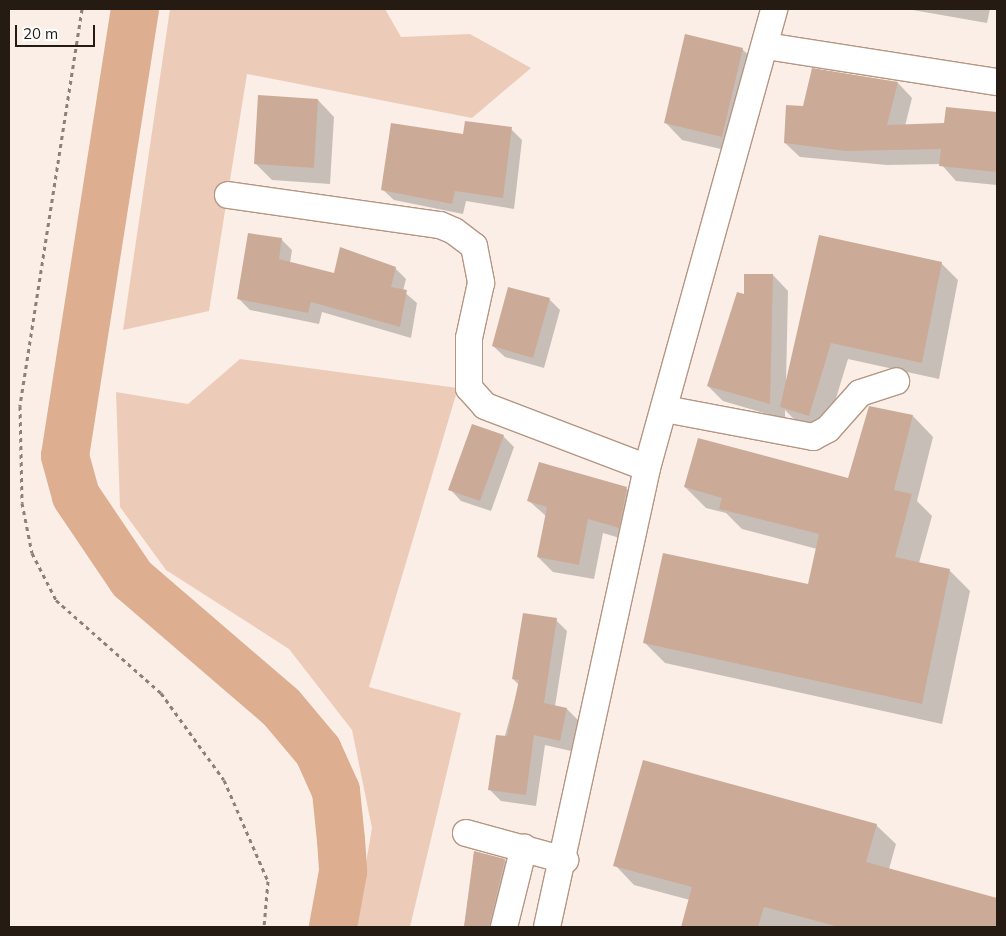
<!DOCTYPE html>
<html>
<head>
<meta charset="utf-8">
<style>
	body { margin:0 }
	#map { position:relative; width:1006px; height:936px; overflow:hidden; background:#fbeee6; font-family:Mulish,sans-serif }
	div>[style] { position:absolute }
	.green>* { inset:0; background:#ecccb9 }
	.shadow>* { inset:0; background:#0003 }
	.river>* { height:48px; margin:-24px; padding:0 24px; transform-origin:24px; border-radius:24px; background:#ddae90 }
	.building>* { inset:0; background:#cbab98 }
	.path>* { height:3px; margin-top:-1.5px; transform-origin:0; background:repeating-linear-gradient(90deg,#8c8078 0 4px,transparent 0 8px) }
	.roads { filter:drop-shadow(1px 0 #b59683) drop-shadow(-1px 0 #b59683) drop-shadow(0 1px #b59683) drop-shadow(0 -1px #b59683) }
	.minor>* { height:26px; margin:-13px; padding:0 13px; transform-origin:13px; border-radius:13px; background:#fff }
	span { translate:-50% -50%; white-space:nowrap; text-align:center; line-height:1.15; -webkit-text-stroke:4px #fff; paint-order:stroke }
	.frame { position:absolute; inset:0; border:10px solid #261b13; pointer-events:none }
	.scale { position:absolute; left:15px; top:25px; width:80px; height:22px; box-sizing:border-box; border:2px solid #261b13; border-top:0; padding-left:6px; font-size:15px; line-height:18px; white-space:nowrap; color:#261b13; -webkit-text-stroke:4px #fff; paint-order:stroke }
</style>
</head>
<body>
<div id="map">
	<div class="green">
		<i style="clip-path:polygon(170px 9px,385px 9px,401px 37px,470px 34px,531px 68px,472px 118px,247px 74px,209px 311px,123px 330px)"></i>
		<i style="clip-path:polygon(240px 359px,458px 388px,369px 687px,461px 713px,410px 927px,355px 927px,372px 828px,352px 730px,289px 649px,166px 570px,120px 507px,116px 392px,188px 404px)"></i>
	</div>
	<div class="shadow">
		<i style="clip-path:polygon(907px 9px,990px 9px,987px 23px)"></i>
		<i style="clip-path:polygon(742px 49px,759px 65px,738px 153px,682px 140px,666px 123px)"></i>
		<i style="clip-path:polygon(898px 83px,912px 98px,905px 126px,945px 124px,947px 108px,997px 114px,997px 185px,956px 181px,941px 164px,887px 165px,800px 157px,785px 143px,804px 107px)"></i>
		<i style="clip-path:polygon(318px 100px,334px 117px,330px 184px,272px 180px,255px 163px)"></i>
		<i style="clip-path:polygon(511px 129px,522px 140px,514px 209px,466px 201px,463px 214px,394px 200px,382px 189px,464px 136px)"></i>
		<i style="clip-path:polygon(820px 236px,941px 263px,958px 280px,939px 379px,848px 359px,826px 431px,799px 424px,785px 410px,785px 419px,723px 401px,708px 386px,745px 295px,773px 275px,788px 291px,786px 383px)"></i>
		<i style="clip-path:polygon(281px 239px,292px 250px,290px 263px,335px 274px,341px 248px,395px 268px,406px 279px,403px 291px,417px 303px,411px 338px,322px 312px,319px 324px,250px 310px,239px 299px)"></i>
		<i style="clip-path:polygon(549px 299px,560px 310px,544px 368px,505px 357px,493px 346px)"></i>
		<i style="clip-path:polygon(913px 416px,933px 437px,917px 501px,932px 516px,919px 563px,949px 570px,970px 591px,942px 724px,665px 663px,644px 642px,809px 586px,817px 549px,742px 529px,726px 513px,706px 508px,685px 487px,849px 479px)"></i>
		<i style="clip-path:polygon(503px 436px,514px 447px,491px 511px,461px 501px,450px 489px)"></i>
		<i style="clip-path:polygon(540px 463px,627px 489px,642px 504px,633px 542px,603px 533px,594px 579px,553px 572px,538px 557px,546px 516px,529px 501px)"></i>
		<i style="clip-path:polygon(556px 620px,567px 631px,555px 706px,567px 709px,578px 720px,571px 751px,545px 745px,536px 806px,501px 801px,490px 790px,519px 685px,513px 679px)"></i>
		<i style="clip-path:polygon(876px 825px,896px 844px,889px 869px,997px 899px,997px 927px,682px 927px,690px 900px,634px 885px,615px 865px)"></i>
		<i style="clip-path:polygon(475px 852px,505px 860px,514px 869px,499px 927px,464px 927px)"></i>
	</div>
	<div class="river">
		<i style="left:135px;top:9px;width:452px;rotate:98.9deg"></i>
		<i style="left:65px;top:456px;width:41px;rotate:74.6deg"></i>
		<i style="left:76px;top:496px;width:100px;rotate:56deg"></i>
		<i style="left:132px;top:579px;width:196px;rotate:40.7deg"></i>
		<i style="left:281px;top:707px;width:57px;rotate:49.9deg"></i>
		<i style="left:318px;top:751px;width:44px;rotate:65.8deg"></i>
		<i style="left:336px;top:791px;width:49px;rotate:84.2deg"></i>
		<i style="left:341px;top:840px;width:32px;rotate:86deg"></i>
		<i style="left:343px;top:872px;width:56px;rotate:100.3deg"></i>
	</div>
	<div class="building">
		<i style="clip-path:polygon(685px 34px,743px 48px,722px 137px,664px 123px)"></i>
		<i style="clip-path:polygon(812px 68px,898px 82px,887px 125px,944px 123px,946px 107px,997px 112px,997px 172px,939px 166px,941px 149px,846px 151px,784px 143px,786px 105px,803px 106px)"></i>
		<i style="clip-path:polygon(258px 95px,318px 99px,314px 168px,254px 164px)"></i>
		<i style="clip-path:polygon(465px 121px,512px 127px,503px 198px,455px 191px,452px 204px,381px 190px,391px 123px,463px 134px)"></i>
		<i style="clip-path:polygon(248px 233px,282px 238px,279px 259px,334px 273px,340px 247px,396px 267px,391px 287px,407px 290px,400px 327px,311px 302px,308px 313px,237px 299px)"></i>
		<i style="clip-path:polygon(819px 235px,942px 262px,922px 363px,831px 343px,809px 416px,780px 407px)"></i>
		<i style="clip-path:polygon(744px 274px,773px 274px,770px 404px,707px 386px,737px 292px,744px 294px)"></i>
		<i style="clip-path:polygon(508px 287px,550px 298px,533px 358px,492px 346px)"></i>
		<i style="clip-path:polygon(869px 406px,913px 415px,894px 490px,912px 494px,895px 557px,950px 569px,922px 704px,643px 643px,663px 553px,808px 584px,819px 534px,719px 509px,722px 498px,684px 487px,698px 438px,848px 478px)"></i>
		<i style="clip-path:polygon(472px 424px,504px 435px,480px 501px,448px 490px)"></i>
		<i style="clip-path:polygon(539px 462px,627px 487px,619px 528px,588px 519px,579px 565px,537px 557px,547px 507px,527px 501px)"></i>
		<i style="clip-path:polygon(523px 613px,557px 618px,544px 703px,567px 708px,560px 741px,534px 735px,526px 795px,488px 790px,496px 735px,507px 736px,519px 680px,512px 679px)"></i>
		<i style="clip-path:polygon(643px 760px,877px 824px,866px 862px,997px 898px,997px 927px,839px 927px,764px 907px,758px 927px,681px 927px,692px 887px,613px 866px)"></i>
		<i style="clip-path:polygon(474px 851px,505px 859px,489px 927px,464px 927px)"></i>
	</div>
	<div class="path">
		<i style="left:82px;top:9px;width:402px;rotate:98.9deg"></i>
		<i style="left:20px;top:406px;width:97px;rotate:88.8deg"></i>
		<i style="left:22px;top:503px;width:51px;rotate:78.7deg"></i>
		<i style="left:32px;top:553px;width:53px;rotate:62.9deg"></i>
		<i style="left:56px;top:600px;width:140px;rotate:41.5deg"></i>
		<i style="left:161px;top:693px;width:107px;rotate:54.1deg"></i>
		<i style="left:224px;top:780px;width:110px;rotate:66.5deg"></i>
		<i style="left:268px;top:881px;width:46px;rotate:95deg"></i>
	</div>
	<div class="roads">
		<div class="minor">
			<i style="left:766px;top:46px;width:234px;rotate:8.9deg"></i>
			<i style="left:228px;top:195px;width:214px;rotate:8.1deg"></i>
			<i style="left:440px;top:225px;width:15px;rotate:23deg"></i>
			<i style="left:454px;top:231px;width:25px;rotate:37deg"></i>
			<i style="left:474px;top:246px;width:38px;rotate:79deg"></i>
			<i style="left:481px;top:283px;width:56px;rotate:102.3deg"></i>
			<i style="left:469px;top:338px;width:50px;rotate:90deg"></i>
			<i style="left:469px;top:388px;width:24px;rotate:48deg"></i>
			<i style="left:485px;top:406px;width:173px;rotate:20.9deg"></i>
			<i style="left:665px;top:409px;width:151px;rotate:10.7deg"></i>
			<i style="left:813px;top:437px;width:17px;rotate:-28deg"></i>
			<i style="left:828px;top:429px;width:48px;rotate:-48.4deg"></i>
			<i style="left:860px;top:393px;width:38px;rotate:-18deg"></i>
			<i style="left:466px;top:833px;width:103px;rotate:15.3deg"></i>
			<i style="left:504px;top:927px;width:82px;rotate:-76deg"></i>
			<i style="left:547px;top:927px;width:470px;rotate:-77.7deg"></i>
			<i style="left:647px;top:468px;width:476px;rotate:-74.5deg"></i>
		</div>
	</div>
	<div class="frame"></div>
	<div class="scale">20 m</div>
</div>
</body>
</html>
